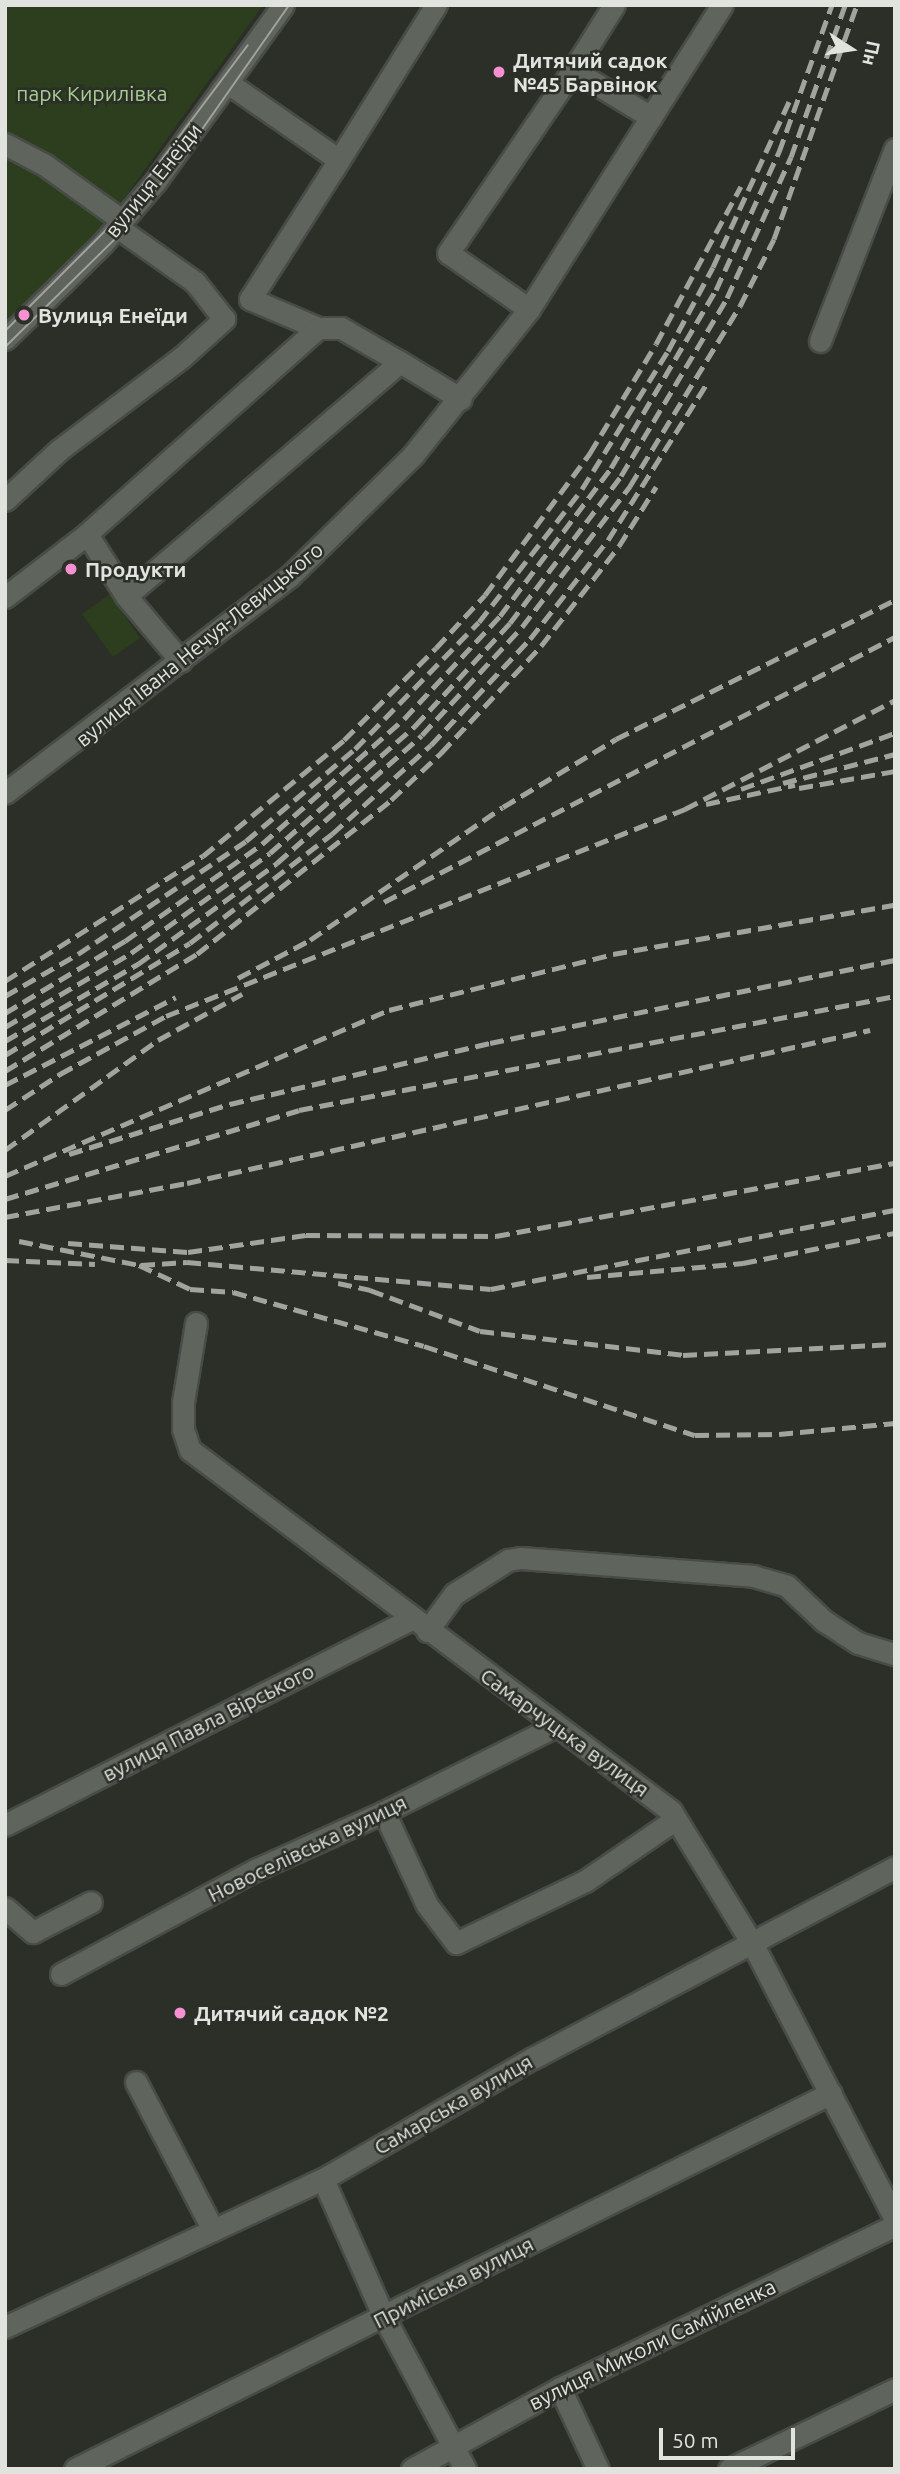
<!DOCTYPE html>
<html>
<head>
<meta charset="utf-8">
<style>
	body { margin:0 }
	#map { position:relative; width:900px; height:2474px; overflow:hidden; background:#2b2f28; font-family:Ubuntu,sans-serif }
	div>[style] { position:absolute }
	.green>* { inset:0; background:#2c3e1d }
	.roads { filter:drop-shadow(2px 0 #484c46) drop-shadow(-2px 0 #484c46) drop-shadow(0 2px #484c46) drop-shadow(0 -2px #484c46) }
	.minor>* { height:21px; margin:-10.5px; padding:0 10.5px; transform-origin:10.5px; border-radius:10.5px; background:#5f645c }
	.tram>* { height:2px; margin:-1px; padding:0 1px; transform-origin:1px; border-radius:1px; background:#a1a49e }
	.rail>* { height:5px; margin-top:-2.5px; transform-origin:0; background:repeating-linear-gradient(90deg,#a1a49e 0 14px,transparent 0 21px) }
	.dots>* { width:19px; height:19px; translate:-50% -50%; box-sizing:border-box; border:4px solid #2b2f28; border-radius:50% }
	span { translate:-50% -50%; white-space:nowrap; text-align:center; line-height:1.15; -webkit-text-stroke:5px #2b2f28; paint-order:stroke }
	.poi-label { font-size:21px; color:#e0e3de; font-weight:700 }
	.left { translate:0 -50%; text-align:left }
	.park-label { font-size:21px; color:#aace91 }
	.street-label { font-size:21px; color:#e0e3de }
	.frame { position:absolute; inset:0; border:7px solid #e0e3de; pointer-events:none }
	.north { position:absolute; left:816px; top:14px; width:70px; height:70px; -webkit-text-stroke:5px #2b2f28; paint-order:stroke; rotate:102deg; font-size:19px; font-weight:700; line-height:28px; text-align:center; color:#e0e3de }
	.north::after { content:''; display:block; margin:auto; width:24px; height:32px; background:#e0e3de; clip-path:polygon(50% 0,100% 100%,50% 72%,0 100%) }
	.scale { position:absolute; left:659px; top:2428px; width:136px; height:32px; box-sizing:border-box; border:4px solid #e0e3de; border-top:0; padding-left:9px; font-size:21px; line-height:24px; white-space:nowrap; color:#e0e3de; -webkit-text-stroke:5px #2b2f28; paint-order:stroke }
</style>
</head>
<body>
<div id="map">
	<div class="green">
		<i style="clip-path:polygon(5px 5px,263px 5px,108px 221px,5px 324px)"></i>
		<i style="clip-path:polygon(110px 594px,140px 638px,113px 657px,82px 614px)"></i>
	</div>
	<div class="roads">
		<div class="minor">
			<i style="left:614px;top:5px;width:77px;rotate:122.2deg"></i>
			<i style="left:573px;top:70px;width:91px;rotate:31.1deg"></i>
			<i style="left:228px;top:83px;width:135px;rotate:34.7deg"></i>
			<i style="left:339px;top:160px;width:165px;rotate:122.6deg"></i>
			<i style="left:250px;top:299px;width:74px;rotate:23.1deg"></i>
			<i style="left:5px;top:144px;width:45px;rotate:27.7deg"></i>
			<i style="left:45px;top:165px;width:96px;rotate:35.7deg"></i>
			<i style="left:339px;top:160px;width:183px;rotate:-58deg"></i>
			<i style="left:529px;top:309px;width:98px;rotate:-145.3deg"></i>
			<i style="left:448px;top:253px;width:222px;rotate:-55.7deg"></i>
			<i style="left:5px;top:339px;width:137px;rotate:-44.4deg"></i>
			<i style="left:103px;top:243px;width:80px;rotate:-49.6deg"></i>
			<i style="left:155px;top:182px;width:218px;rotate:-54.1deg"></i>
			<i style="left:820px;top:341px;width:206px;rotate:-68.7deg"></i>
			<i style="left:400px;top:362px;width:68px;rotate:-150deg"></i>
			<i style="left:341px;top:328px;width:23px;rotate:180deg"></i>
			<i style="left:318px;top:328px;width:310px;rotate:138.3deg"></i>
			<i style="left:87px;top:534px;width:73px;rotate:57.8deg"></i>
			<i style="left:126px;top:596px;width:360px;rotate:-40.5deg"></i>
			<i style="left:400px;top:362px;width:71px;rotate:31.2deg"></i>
			<i style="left:5px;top:500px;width:74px;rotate:-42.8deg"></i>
			<i style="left:59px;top:450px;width:154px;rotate:-37.1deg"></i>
			<i style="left:182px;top:357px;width:57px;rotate:-42.1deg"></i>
			<i style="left:224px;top:319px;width:47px;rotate:-128.1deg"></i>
			<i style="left:195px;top:282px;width:95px;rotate:-144.8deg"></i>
			<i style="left:126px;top:596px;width:85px;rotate:49.8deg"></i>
			<i style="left:5px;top:597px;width:103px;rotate:-37.5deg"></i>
			<i style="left:5px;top:793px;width:358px;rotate:-37.3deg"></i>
			<i style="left:290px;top:576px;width:173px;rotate:-44.5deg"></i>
			<i style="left:413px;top:455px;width:186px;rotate:-51.5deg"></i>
			<i style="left:529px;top:309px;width:360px;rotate:-57.6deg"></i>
			<i style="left:196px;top:1323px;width:80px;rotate:99.3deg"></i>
			<i style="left:183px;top:1402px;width:27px;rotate:90deg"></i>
			<i style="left:183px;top:1429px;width:22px;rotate:72deg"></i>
			<i style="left:190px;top:1450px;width:601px;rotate:36.89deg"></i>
			<i style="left:671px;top:1811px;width:155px;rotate:58.5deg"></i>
			<i style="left:752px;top:1943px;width:311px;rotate:62.6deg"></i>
			<i style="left:427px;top:1631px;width:46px;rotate:-53.9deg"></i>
			<i style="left:454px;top:1594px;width:64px;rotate:-32.2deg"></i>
			<i style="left:508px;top:1560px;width:13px;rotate:-9deg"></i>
			<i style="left:521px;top:1558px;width:233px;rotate:4.4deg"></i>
			<i style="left:753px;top:1576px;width:35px;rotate:16deg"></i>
			<i style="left:787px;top:1586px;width:51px;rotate:43.4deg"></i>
			<i style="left:824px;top:1621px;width:40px;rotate:32.9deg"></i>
			<i style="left:858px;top:1643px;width:39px;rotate:17deg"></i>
			<i style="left:384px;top:1812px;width:102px;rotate:65.2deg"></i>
			<i style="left:427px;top:1905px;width:48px;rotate:52.7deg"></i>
			<i style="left:456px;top:1943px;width:143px;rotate:-25.7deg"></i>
			<i style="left:585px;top:1881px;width:110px;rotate:-34.3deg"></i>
			<i style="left:5px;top:1825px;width:455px;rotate:-26.9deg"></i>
			<i style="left:5px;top:1908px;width:37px;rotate:41deg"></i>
			<i style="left:33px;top:1932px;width:65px;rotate:-27.3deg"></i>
			<i style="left:61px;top:1974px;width:222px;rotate:-28.2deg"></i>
			<i style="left:257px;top:1869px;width:139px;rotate:-24.2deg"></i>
			<i style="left:384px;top:1812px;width:192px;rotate:-26.6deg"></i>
			<i style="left:136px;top:2082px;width:167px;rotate:62.5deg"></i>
			<i style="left:323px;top:2179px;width:151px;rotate:66.2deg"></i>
			<i style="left:384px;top:2317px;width:172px;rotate:61.9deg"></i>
			<i style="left:5px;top:2327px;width:351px;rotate:-25deg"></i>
			<i style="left:323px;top:2179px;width:242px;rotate:-30deg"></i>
			<i style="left:533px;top:2058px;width:409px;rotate:-27.8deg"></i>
			<i style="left:560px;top:2388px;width:89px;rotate:64.9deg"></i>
			<i style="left:75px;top:2469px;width:844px;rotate:-26.44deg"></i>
			<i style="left:412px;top:2469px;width:169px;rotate:-28.7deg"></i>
			<i style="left:560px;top:2388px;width:373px;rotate:-25.9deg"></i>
			<i style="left:729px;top:2469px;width:184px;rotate:-25.7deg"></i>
		</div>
	</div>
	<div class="tram">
		<i style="left:5px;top:331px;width:160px;rotate:-45deg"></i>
		<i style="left:118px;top:218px;width:216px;rotate:-53.1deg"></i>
		<i style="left:5px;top:347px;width:165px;rotate:-44.5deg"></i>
		<i style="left:123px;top:231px;width:106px;rotate:-51.5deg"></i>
		<i style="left:189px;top:148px;width:174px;rotate:-55deg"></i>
	</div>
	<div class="rail">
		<i style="left:783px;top:783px;width:116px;rotate:-14.5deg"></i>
		<i style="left:799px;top:788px;width:97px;rotate:-10deg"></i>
		<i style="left:741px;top:789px;width:164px;rotate:-20deg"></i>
		<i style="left:706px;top:804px;width:91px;rotate:-12.1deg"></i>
		<i style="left:384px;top:902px;width:576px;rotate:-27.41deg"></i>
		<i style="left:238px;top:978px;width:81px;rotate:-27.8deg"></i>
		<i style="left:310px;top:940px;width:234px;rotate:-34.6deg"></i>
		<i style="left:503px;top:807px;width:132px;rotate:-31deg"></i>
		<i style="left:616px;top:739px;width:312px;rotate:-26.5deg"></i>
		<i style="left:5px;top:981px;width:234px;rotate:-32.3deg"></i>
		<i style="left:203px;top:856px;width:183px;rotate:-39.4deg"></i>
		<i style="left:344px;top:740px;width:130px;rotate:-45deg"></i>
		<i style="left:436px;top:648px;width:72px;rotate:-47.2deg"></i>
		<i style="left:485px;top:595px;width:177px;rotate:-53.5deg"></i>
		<i style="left:590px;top:453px;width:127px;rotate:-58.8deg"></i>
		<i style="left:656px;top:344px;width:179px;rotate:-61.7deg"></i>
		<i style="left:5px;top:996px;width:84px;rotate:-29.9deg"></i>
		<i style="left:78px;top:954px;width:202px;rotate:-33.9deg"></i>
		<i style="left:246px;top:841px;width:143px;rotate:-40.2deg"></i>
		<i style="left:355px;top:749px;width:177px;rotate:-45.7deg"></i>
		<i style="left:479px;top:622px;width:168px;rotate:-52.2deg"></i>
		<i style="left:582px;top:489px;width:163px;rotate:-58.1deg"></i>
		<i style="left:668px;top:351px;width:95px;rotate:-61.8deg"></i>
		<i style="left:713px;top:267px;width:182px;rotate:-65.3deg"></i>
		<i style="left:5px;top:1013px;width:140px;rotate:-31deg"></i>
		<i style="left:125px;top:941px;width:168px;rotate:-35.3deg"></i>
		<i style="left:262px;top:844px;width:189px;rotate:-41.4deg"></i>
		<i style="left:404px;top:719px;width:141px;rotate:-47deg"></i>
		<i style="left:500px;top:616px;width:185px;rotate:-53.1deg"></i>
		<i style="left:611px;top:468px;width:207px;rotate:-59.5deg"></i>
		<i style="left:716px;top:290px;width:152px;rotate:-65.5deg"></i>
		<i style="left:779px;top:152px;width:156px;rotate:-70.2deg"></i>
		<i style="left:5px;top:1027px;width:146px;rotate:-30.4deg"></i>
		<i style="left:131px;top:953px;width:171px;rotate:-35.7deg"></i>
		<i style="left:270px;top:853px;width:193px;rotate:-41.2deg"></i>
		<i style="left:415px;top:726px;width:140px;rotate:-47.3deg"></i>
		<i style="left:510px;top:623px;width:184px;rotate:-52.9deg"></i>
		<i style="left:621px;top:476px;width:207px;rotate:-59.2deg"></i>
		<i style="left:727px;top:298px;width:155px;rotate:-65.6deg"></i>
		<i style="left:791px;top:157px;width:161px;rotate:-70.4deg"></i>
		<i style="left:5px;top:1041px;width:154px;rotate:-30.1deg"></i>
		<i style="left:138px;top:964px;width:172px;rotate:-36deg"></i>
		<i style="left:277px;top:863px;width:193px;rotate:-41.4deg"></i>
		<i style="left:422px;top:735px;width:147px;rotate:-47.2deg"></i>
		<i style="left:522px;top:627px;width:178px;rotate:-52.5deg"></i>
		<i style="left:630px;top:486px;width:211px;rotate:-58.6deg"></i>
		<i style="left:740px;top:306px;width:75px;rotate:-63.1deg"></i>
		<i style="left:774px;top:239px;width:248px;rotate:-70.5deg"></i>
		<i style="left:5px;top:1055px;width:216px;rotate:-31.2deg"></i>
		<i style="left:190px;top:943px;width:179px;rotate:-37.5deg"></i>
		<i style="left:332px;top:834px;width:133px;rotate:-42deg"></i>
		<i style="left:431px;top:745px;width:145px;rotate:-47deg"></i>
		<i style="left:530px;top:639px;width:126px;rotate:-51.8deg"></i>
		<i style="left:608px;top:540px;width:187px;rotate:-57.7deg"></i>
		<i style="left:5px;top:1071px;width:225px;rotate:-31.4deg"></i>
		<i style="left:197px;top:954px;width:248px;rotate:-38.4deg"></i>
		<i style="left:391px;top:800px;width:69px;rotate:-43.2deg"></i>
		<i style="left:441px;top:753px;width:146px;rotate:-46.9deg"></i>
		<i style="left:541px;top:646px;width:127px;rotate:-52deg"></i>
		<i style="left:619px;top:546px;width:70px;rotate:-57.9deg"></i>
		<i style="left:5px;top:1085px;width:192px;rotate:-27.2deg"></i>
		<i style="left:5px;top:1110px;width:66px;rotate:-33.2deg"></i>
		<i style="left:60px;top:1074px;width:121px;rotate:-28.7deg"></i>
		<i style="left:166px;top:1016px;width:559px;rotate:-21.74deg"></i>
		<i style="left:685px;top:809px;width:237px;rotate:-27.4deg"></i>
		<i style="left:5px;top:1150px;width:188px;rotate:-35.7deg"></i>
		<i style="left:158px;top:1040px;width:96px;rotate:-28.7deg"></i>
		<i style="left:69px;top:1154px;width:169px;rotate:-17.3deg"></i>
		<i style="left:230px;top:1104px;width:267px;rotate:-13.2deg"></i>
		<i style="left:490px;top:1043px;width:413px;rotate:-11.6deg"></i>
		<i style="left:5px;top:1176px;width:418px;rotate:-23.4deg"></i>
		<i style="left:389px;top:1010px;width:231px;rotate:-14deg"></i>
		<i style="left:613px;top:954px;width:286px;rotate:-9.9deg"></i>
		<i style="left:5px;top:1199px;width:307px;rotate:-16.8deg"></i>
		<i style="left:299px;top:1110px;width:607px;rotate:-10.83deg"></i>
		<i style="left:5px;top:1217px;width:185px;rotate:-10.6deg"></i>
		<i style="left:187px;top:1183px;width:700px;rotate:-12.63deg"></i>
		<i style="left:19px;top:1241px;width:122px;rotate:11.3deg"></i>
		<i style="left:139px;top:1265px;width:56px;rotate:25.2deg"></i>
		<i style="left:190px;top:1289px;width:43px;rotate:4deg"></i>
		<i style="left:233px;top:1292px;width:198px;rotate:15.8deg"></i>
		<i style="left:424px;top:1346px;width:285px;rotate:18.2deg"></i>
		<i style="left:695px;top:1435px;width:84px;rotate:-0.7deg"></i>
		<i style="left:779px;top:1434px;width:117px;rotate:-5.4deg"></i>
		<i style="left:68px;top:1243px;width:120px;rotate:4.3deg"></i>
		<i style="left:188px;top:1252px;width:119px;rotate:-8.2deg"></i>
		<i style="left:306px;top:1235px;width:190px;rotate:0.3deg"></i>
		<i style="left:496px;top:1236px;width:406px;rotate:-10.4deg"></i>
		<i style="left:5px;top:1260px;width:90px;rotate:2.5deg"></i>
		<i style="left:141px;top:1265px;width:46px;rotate:-3.7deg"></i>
		<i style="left:187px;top:1262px;width:305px;rotate:5.1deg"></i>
		<i style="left:491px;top:1289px;width:412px;rotate:-11.1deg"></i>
		<i style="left:587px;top:1277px;width:157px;rotate:-5.1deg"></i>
		<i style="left:743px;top:1263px;width:155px;rotate:-11.2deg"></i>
		<i style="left:338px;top:1283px;width:33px;rotate:12deg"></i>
		<i style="left:370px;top:1290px;width:117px;rotate:20.4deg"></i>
		<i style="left:480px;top:1331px;width:204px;rotate:6.7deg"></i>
		<i style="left:683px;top:1355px;width:212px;rotate:-3deg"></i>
	</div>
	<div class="dots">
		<i style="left:499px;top:72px;background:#f690d0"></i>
		<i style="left:24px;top:315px;background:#f690d0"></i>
		<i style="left:71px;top:569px;background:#f690d0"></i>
		<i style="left:180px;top:2013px;background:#f690d0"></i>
	</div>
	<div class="poi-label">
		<span class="left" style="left:513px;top:72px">Дитячий садок<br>№45 Барвінок</span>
		<span class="left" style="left:38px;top:315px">Вулиця Енеїди</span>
		<span class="left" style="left:85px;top:569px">Продукти</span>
		<span class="left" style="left:194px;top:2013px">Дитячий садок №2</span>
	</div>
	<div class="park-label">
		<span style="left:92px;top:93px">парк Кирилівка</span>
	</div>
	<div class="street-label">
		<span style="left:153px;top:180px;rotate:-51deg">вулиця Енеїди</span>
		<span style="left:199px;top:644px;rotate:-39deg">вулиця Івана Нечуя-Левицького</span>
		<span style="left:208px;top:1722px;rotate:-27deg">вулиця Павла Вірського</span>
		<span style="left:565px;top:1732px;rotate:36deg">Самарчуцька вулиця</span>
		<span style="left:307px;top:1848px;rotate:-26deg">Новоселівська вулиця</span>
		<span style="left:453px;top:2104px;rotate:-30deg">Самарська вулиця</span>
		<span style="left:453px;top:2282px;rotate:-27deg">Приміська вулиця</span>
		<span style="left:652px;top:2344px;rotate:-26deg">вулиця Миколи Самійленка</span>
	</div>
	<div class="frame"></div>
	<div class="north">Пн</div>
	<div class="scale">50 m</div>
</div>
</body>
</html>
